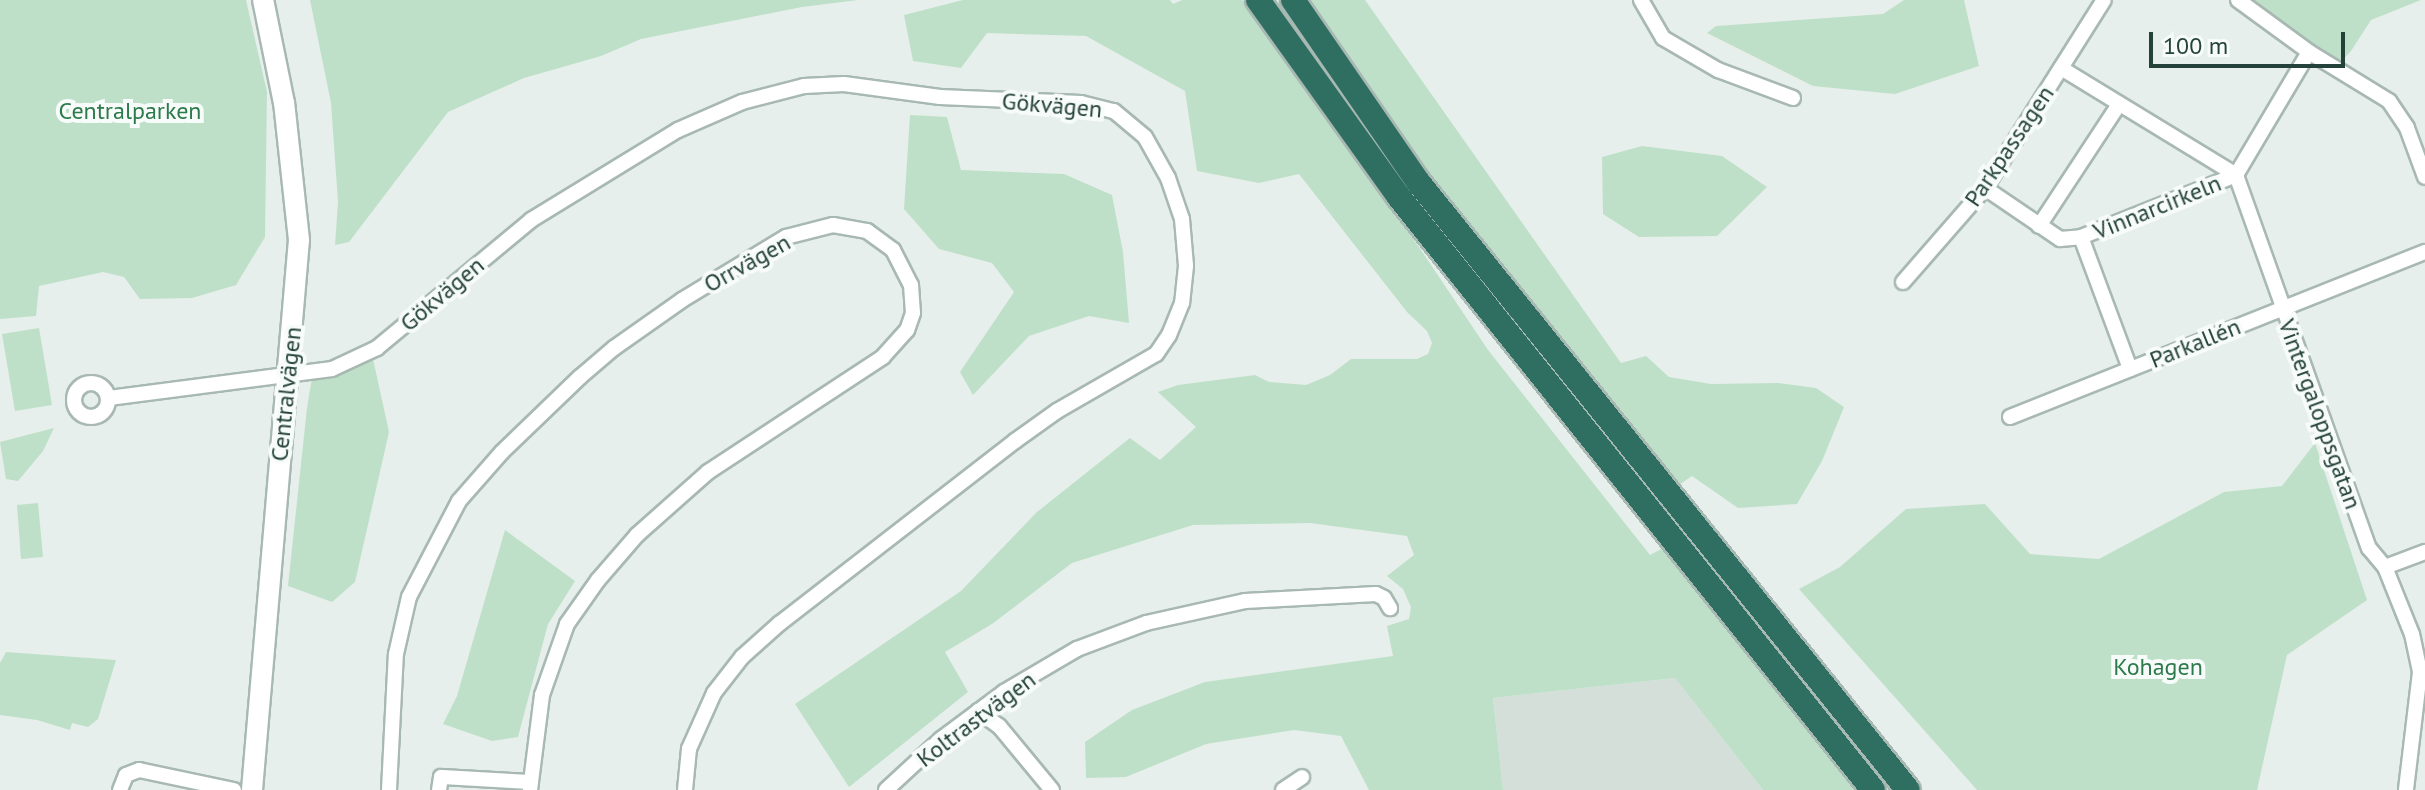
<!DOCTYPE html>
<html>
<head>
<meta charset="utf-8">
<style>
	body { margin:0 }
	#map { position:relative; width:2425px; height:790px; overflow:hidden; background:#e6efeb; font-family:"PT Sans",sans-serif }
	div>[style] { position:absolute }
	.built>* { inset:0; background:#d4dfda }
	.green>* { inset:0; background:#bfe0c8 }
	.roads { filter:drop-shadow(2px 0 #a8b8b2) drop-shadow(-2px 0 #a8b8b2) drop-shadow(0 2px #a8b8b2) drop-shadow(0 -2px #a8b8b2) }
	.street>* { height:14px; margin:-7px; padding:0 7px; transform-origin:7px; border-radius:7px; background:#fff }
	.street>.ring { margin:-7px; padding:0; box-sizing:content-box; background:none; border:14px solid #fff; border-radius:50% }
	.secondary>* { height:20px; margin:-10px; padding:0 10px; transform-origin:10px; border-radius:10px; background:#fff }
	.highway>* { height:24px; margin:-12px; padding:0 12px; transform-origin:12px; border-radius:12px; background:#2f6f62 }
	span { translate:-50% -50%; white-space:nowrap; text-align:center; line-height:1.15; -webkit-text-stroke:8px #f7fbf9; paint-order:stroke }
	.street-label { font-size:24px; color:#24423a }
	.park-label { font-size:24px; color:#2d7a4b }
	.scale { position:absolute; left:2149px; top:32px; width:196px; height:36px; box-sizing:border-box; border:4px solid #24423a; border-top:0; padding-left:10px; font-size:24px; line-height:28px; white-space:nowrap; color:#24423a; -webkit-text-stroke:6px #f7fbf9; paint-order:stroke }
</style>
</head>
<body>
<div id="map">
	<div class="built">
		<i style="clip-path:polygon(1675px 678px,1763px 790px,1503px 790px,1493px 698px)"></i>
	</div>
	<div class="green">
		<i style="clip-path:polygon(0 0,246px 0,267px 92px,265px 237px,236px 285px,192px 298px,140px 299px,124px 277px,103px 272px,39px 286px,36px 316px,0 319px)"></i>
		<i style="clip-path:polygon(310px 0,858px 0,802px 7px,641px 39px,601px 56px,524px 78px,448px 112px,349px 242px,335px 245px,338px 202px,331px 103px)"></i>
		<i style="clip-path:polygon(963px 0,1170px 0,1173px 4px,1182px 0,1242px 0,1305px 77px,1488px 350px,1650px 555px,1665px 547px,1857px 790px,1763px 790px,1675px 678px,1493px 698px,1503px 790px,1369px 790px,1341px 736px,1294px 730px,1206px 744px,1126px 777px,1086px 778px,1085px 742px,1132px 710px,1205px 682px,1393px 656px,1387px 626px,1409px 619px,1411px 607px,1403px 589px,1387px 576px,1414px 555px,1407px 536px,1310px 523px,1193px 525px,1072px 563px,992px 624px,945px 652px,968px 692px,849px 787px,795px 704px,961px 591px,1037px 512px,1130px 438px,1160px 460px,1196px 427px,1158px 392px,1178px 385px,1255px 375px,1269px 382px,1306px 385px,1330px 375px,1351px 359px,1417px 359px,1428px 354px,1432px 343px,1427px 331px,1407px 312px,1299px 174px,1259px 183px,1197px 171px,1185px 91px,1086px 36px,987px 33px,961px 68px,913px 61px,904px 15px)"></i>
		<i style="clip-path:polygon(1304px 0,1365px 0,1621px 363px,1646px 356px,1669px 377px,1711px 384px,1778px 383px,1816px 388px,1844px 407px,1822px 461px,1797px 504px,1738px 508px,1692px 476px,1676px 487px,1402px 140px)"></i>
		<i style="clip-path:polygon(1904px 0,1964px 0,1979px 66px,1895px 94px,1813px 86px,1707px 33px,1716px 26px,1883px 14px)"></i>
		<i style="clip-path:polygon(2239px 0,2421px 0,2371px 20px,2351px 51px,2335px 68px)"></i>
		<i style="clip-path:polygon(910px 115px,947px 117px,961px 170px,1064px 174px,1112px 195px,1123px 252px,1129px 323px,1089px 316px,1029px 336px,973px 395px,960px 372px,1014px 292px,992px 263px,939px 249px,904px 209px)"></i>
		<i style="clip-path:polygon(1642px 146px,1722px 156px,1767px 187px,1717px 236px,1639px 237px,1603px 214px,1602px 157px)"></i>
		<i style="clip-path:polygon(39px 328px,52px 405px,15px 411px,2px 334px)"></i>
		<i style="clip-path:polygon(373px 359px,389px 432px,355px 582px,332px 602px,288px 586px,307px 408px,313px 372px)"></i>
		<i style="clip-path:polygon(54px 428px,43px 451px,18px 481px,6px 479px,0 442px)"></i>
		<i style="clip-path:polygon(2315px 443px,2367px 600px,2287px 655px,2257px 790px,1977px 790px,1799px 589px,1840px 567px,1906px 509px,1985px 504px,2030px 554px,2099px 559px,2224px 492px,2282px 486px)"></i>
		<i style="clip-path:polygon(38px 503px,43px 557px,21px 559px,17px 505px)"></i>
		<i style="clip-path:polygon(505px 530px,575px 581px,548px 624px,518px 737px,492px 741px,443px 724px,457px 696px)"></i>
		<i style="clip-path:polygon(6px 652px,116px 660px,98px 719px,88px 727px,72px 723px,70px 730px,37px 720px,0 715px,0 663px)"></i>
	</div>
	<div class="roads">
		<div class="street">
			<i style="left:1641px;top:0;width:44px;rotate:59.9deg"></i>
			<i style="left:1663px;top:38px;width:64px;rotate:30.2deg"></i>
			<i style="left:1718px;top:70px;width:80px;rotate:20.5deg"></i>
			<i style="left:2238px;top:0;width:88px;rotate:36.2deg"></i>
			<i style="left:2309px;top:52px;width:94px;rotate:31.5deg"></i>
			<i style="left:2389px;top:101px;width:32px;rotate:56deg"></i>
			<i style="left:2407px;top:128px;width:52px;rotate:69.8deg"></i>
			<i style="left:2309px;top:52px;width:143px;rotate:120.7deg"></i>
			<i style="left:2236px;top:175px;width:396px;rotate:70.4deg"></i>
			<i style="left:2369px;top:548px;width:25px;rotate:50deg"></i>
			<i style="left:2385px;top:567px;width:72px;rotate:68.1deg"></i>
			<i style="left:2412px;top:634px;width:39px;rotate:78deg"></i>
			<i style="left:2420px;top:672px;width:119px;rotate:96.8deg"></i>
			<i style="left:2061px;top:68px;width:205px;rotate:31.4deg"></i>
			<i style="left:1985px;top:188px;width:91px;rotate:34.2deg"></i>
			<i style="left:2060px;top:239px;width:21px;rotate:-5deg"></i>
			<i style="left:2081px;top:237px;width:167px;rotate:-21.8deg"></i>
			<i style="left:2039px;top:226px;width:146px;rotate:-56.7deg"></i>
			<i style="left:2081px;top:237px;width:141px;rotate:69.6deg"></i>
			<i style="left:1903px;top:282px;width:125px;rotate:-48.9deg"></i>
			<i style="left:1985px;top:188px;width:222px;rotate:-57.7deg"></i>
			<i class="ring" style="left:74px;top:383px;width:20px;height:20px"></i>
			<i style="left:109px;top:398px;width:225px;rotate:-7.4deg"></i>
			<i style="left:332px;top:369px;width:50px;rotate:-25deg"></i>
			<i style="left:377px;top:348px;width:200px;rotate:-39.7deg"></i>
			<i style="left:531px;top:220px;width:172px;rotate:-31.5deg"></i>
			<i style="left:678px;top:130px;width:70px;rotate:-23.6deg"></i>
			<i style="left:742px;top:102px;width:64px;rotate:-14.5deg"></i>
			<i style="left:804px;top:86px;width:40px;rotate:-2.9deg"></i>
			<i style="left:844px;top:84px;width:97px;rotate:7.7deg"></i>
			<i style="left:940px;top:97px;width:141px;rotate:2.4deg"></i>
			<i style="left:1081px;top:103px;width:34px;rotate:14deg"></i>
			<i style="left:1114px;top:111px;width:40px;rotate:40deg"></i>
			<i style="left:1145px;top:137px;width:47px;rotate:60.7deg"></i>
			<i style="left:1168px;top:178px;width:43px;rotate:71.1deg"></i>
			<i style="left:1182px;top:219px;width:47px;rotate:85.1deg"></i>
			<i style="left:1186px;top:266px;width:37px;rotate:96deg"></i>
			<i style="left:1182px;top:303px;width:35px;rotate:112deg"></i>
			<i style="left:1169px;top:335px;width:23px;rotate:124deg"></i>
			<i style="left:1156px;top:354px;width:114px;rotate:150.1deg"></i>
			<i style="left:1057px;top:411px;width:52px;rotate:144.5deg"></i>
			<i style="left:1015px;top:441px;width:297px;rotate:142.2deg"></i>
			<i style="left:780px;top:623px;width:51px;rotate:138.2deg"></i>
			<i style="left:742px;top:657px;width:46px;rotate:127.9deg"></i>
			<i style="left:714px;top:693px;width:61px;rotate:114.1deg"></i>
			<i style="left:689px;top:749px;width:41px;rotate:95.6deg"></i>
			<i style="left:2010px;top:417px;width:447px;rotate:-21.7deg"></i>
			<i style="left:2385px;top:567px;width:43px;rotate:-20.6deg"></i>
			<i style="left:978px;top:711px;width:26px;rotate:36deg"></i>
			<i style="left:999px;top:726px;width:83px;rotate:50.4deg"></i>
			<i style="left:120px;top:790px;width:16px;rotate:-68deg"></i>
			<i style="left:126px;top:775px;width:14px;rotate:-21deg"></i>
			<i style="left:139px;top:770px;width:97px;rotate:11.9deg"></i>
			<i style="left:389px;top:790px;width:136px;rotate:-87.1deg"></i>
			<i style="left:396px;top:654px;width:58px;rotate:-77.2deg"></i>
			<i style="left:409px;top:597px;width:108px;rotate:-62.5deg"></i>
			<i style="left:459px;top:501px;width:65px;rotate:-48.7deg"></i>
			<i style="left:502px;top:452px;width:108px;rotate:-43.9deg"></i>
			<i style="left:580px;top:377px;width:45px;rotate:-40.5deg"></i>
			<i style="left:614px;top:348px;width:83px;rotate:-35.2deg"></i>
			<i style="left:682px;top:300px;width:122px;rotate:-31.2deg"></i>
			<i style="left:786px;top:237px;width:49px;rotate:-14.3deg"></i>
			<i style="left:833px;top:225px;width:35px;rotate:10deg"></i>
			<i style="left:867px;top:231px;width:32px;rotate:36deg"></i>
			<i style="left:893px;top:250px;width:39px;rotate:63deg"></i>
			<i style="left:911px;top:285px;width:28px;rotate:86deg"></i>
			<i style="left:913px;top:313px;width:18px;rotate:109deg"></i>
			<i style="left:907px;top:330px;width:36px;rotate:132deg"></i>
			<i style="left:883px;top:357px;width:209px;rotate:146.7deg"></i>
			<i style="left:708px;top:472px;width:95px;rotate:138.4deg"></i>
			<i style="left:637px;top:535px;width:60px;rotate:130.9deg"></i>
			<i style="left:598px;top:580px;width:54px;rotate:125.2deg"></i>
			<i style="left:567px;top:624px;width:75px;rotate:109.4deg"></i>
			<i style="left:542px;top:695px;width:96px;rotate:97.2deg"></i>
			<i style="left:439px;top:790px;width:13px;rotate:-81deg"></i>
			<i style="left:441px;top:777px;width:90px;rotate:3.2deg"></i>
			<i style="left:886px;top:790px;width:75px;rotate:-42.8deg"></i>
			<i style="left:941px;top:739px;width:79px;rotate:-36.7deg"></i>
			<i style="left:1004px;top:692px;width:85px;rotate:-30.5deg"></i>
			<i style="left:1077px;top:649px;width:74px;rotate:-20.6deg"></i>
			<i style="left:1146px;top:623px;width:101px;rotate:-12.5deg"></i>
			<i style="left:1245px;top:601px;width:131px;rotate:-3.1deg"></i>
			<i style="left:1376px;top:594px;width:9px;rotate:27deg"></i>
			<i style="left:1384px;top:598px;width:12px;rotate:59deg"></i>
			<i style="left:1283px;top:790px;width:23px;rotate:-34deg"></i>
		</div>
		<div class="secondary">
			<i style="left:252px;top:790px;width:552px;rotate:-85.12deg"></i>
			<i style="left:299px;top:240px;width:138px;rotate:-96.2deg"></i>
			<i style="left:284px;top:103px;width:105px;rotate:-101.5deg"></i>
		</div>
		<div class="highway">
			<i style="left:1258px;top:0;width:242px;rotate:54.4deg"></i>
			<i style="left:1399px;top:197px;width:759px;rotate:51.36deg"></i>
			<i style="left:1293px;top:0;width:222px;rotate:55.5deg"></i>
			<i style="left:1419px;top:183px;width:779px;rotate:51.15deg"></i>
		</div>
	</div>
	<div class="street-label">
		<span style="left:1052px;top:105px;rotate:5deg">Gökvägen</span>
		<span style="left:2009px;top:146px;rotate:-56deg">Parkpassagen</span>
		<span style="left:2157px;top:207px;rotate:-22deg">Vinnarcirkeln</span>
		<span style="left:747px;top:263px;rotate:-29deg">Orrvägen</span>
		<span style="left:442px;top:294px;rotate:-40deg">Gökvägen</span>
		<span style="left:2195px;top:343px;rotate:-22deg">Parkallén</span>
		<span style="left:286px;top:394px;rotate:-84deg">Centralvägen</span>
		<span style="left:2320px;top:414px;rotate:70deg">Vintergaloppsgatan</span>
		<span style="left:976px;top:719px;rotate:-37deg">Koltrastvägen</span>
	</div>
	<div class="park-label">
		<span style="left:130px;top:111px">Centralparken</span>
		<span style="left:2158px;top:667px">Kohagen</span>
	</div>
	<div class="scale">100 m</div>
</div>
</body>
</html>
